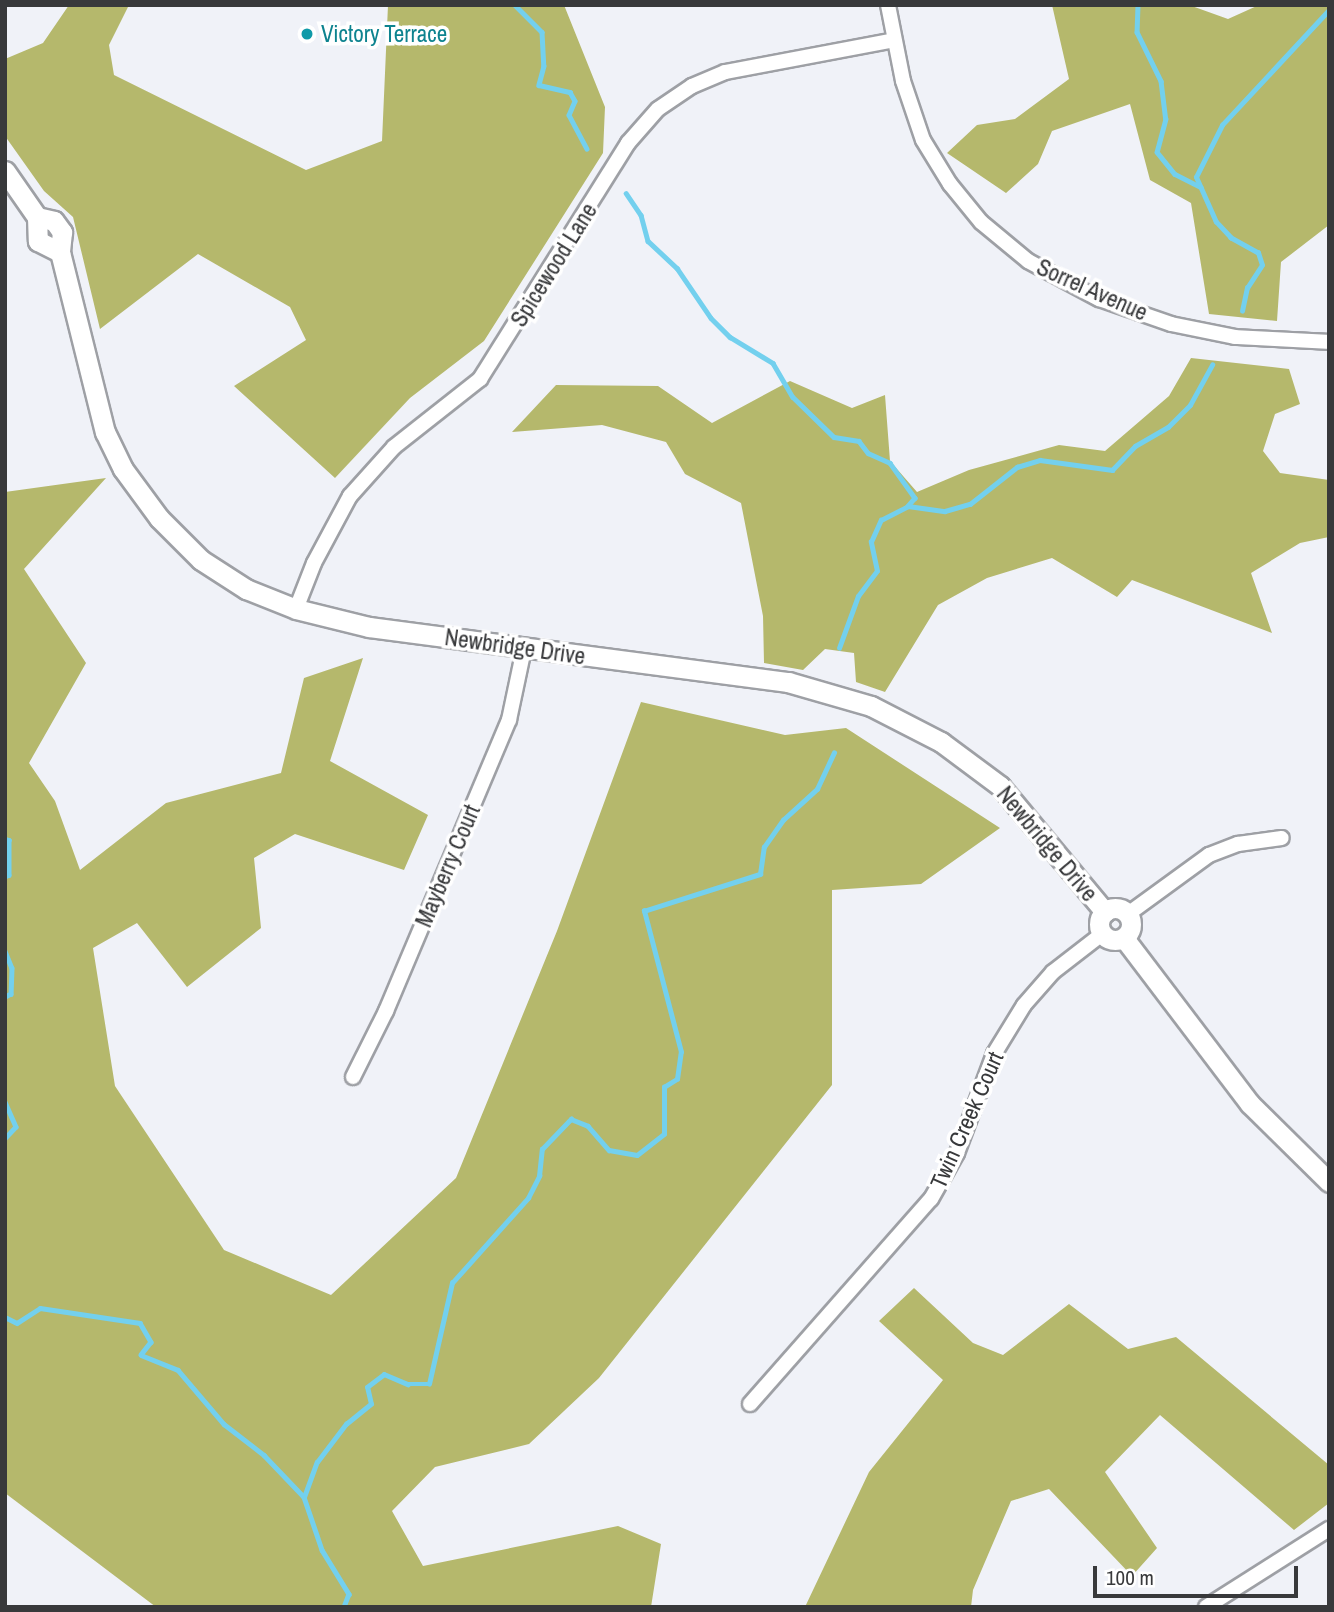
<!DOCTYPE html>
<html>
<head>
<meta charset="utf-8">
<style>
	body { margin:0 }
	#map { position:relative; width:1334px; height:1612px; overflow:hidden; background:#f0f2f8; font-family:"Archivo Narrow",sans-serif }
	div>[style] { position:absolute }
	.forest>* { inset:0; background:#b5b86c }
	.stream>* { height:4.5px; margin:-2.25px; padding:0 2.25px; transform-origin:2.25px; border-radius:2.25px; background:#73d0ee }
	.roads { filter:drop-shadow(2px 0 #9ea0a5) drop-shadow(-2px 0 #9ea0a5) drop-shadow(0 2px #9ea0a5) drop-shadow(0 -2px #9ea0a5) }
	.minor>* { height:14px; margin:-7px; padding:0 7px; transform-origin:7px; border-radius:7px; background:#fff }
	.tertiary>* { height:19px; margin:-9.5px; padding:0 9.5px; transform-origin:9.5px; border-radius:9.5px; background:#fff }
	.tertiary>.ring { margin:-9.5px; padding:0; box-sizing:content-box; background:none; border:19px solid #fff; border-radius:50% }
	.dots>* { width:19px; height:19px; translate:-50% -50%; box-sizing:border-box; border:4px solid #fff; border-radius:50% }
	span { translate:-50% -50%; white-space:nowrap; text-align:center; line-height:1.15; -webkit-text-stroke:7px #fff; paint-order:stroke }
	.culture-label { font-size:23px; color:#0d838f }
	.left { translate:0 -50%; text-align:left }
	.street-label { font-size:23px; color:#38393b }
	.frame { position:absolute; inset:0; border:7px solid #38393b; pointer-events:none }
	.scale { position:absolute; left:1093px; top:1566px; width:205px; height:32px; box-sizing:border-box; border:4px solid #38393b; border-top:0; padding-left:9px; font-size:21px; line-height:24px; white-space:nowrap; color:#38393b; -webkit-text-stroke:5px #fff; paint-order:stroke }
</style>
</head>
<body>
<div id="map">
	<div class="forest">
		<i style="clip-path:polygon(69px 5px,129px 5px,109px 45px,114px 75px,306px 170px,382px 141px,388px 5px,564px 5px,605px 107px,603px 153px,484px 341px,410px 398px,335px 478px,234px 386px,306px 340px,290px 307px,198px 254px,100px 329px,73px 217px,44px 191px,5px 136px,5px 59px,43px 43px)"></i>
		<i style="clip-path:polygon(1052px 5px,1189px 5px,1228px 19px,1259px 5px,1329px 5px,1329px 225px,1281px 262px,1277px 321px,1209px 314px,1191px 203px,1150px 180px,1130px 104px,1052px 131px,1038px 164px,1006px 193px,947px 153px,977px 125px,1015px 119px,1069px 79px)"></i>
		<i style="clip-path:polygon(1191px 358px,1289px 369px,1300px 404px,1275px 414px,1263px 451px,1280px 473px,1329px 480px,1329px 537px,1300px 543px,1251px 573px,1272px 633px,1132px 580px,1117px 597px,1052px 558px,987px 578px,938px 605px,885px 692px,856px 682px,854px 653px,825px 649px,803px 670px,764px 663px,763px 616px,741px 503px,685px 474px,666px 442px,602px 425px,512px 432px,556px 385px,658px 386px,712px 423px,790px 381px,852px 408px,885px 395px,890px 461px,917px 492px,969px 470px,1059px 445px,1105px 451px,1169px 396px)"></i>
		<i style="clip-path:polygon(106px 478px,24px 569px,86px 663px,29px 763px,55px 801px,80px 870px,166px 803px,281px 773px,304px 678px,363px 658px,330px 761px,428px 815px,404px 870px,295px 834px,254px 858px,261px 928px,187px 987px,137px 923px,93px 948px,115px 1086px,224px 1250px,331px 1295px,456px 1178px,557px 931px,641px 702px,785px 735px,846px 728px,1000px 828px,921px 884px,832px 890px,832px 1085px,599px 1378px,529px 1444px,435px 1467px,392px 1511px,423px 1566px,618px 1526px,661px 1544px,651px 1607px,156px 1607px,5px 1493px,5px 492px)"></i>
		<i style="clip-path:polygon(914px 1288px,973px 1343px,1003px 1355px,1069px 1304px,1128px 1349px,1176px 1337px,1329px 1465px,1329px 1503px,1294px 1530px,1160px 1415px,1105px 1472px,1157px 1548px,1132px 1576px,1049px 1489px,1011px 1501px,973px 1590px,971px 1607px,805px 1607px,869px 1472px,943px 1380px,879px 1321px)"></i>
	</div>
	<div class="stream">
		<i style="left:515px;top:5px;width:38px;rotate:45deg"></i>
		<i style="left:542px;top:32px;width:34px;rotate:87deg"></i>
		<i style="left:544px;top:66px;width:20px;rotate:105deg"></i>
		<i style="left:539px;top:85px;width:32px;rotate:13deg"></i>
		<i style="left:570px;top:92px;width:10px;rotate:61deg"></i>
		<i style="left:575px;top:101px;width:15px;rotate:113deg"></i>
		<i style="left:569px;top:115px;width:38px;rotate:62deg"></i>
		<i style="left:1138px;top:5px;width:27px;rotate:92deg"></i>
		<i style="left:1137px;top:32px;width:55px;rotate:63.9deg"></i>
		<i style="left:1161px;top:81px;width:38px;rotate:83deg"></i>
		<i style="left:1166px;top:119px;width:34px;rotate:105deg"></i>
		<i style="left:1157px;top:152px;width:28px;rotate:51deg"></i>
		<i style="left:1175px;top:174px;width:29px;rotate:27deg"></i>
		<i style="left:626px;top:193px;width:27px;rotate:56deg"></i>
		<i style="left:641px;top:215px;width:27px;rotate:75deg"></i>
		<i style="left:648px;top:241px;width:40px;rotate:43deg"></i>
		<i style="left:677px;top:268px;width:60px;rotate:55.8deg"></i>
		<i style="left:711px;top:318px;width:27px;rotate:45deg"></i>
		<i style="left:730px;top:337px;width:50px;rotate:31.2deg"></i>
		<i style="left:773px;top:363px;width:39px;rotate:60deg"></i>
		<i style="left:793px;top:397px;width:57px;rotate:44.3deg"></i>
		<i style="left:834px;top:437px;width:25px;rotate:9deg"></i>
		<i style="left:859px;top:441px;width:15px;rotate:53deg"></i>
		<i style="left:868px;top:453px;width:24px;rotate:24deg"></i>
		<i style="left:890px;top:463px;width:43px;rotate:54.5deg"></i>
		<i style="left:915px;top:498px;width:11px;rotate:131deg"></i>
		<i style="left:1242px;top:311px;width:24px;rotate:-78deg"></i>
		<i style="left:1247px;top:288px;width:27px;rotate:-57deg"></i>
		<i style="left:1262px;top:265px;width:13px;rotate:-108deg"></i>
		<i style="left:1258px;top:253px;width:31px;rotate:-151deg"></i>
		<i style="left:1231px;top:238px;width:22px;rotate:-133deg"></i>
		<i style="left:1216px;top:222px;width:49px;rotate:-114deg"></i>
		<i style="left:1196px;top:177px;width:58px;rotate:-63.4deg"></i>
		<i style="left:1222px;top:125px;width:157px;rotate:-47.1deg"></i>
		<i style="left:839px;top:648px;width:55px;rotate:-69.9deg"></i>
		<i style="left:858px;top:596px;width:31px;rotate:-53deg"></i>
		<i style="left:877px;top:571px;width:30px;rotate:-102deg"></i>
		<i style="left:871px;top:542px;width:24px;rotate:-66deg"></i>
		<i style="left:881px;top:520px;width:30px;rotate:-27deg"></i>
		<i style="left:908px;top:506px;width:37px;rotate:8deg"></i>
		<i style="left:945px;top:511px;width:26px;rotate:-16deg"></i>
		<i style="left:970px;top:504px;width:60px;rotate:-38.2deg"></i>
		<i style="left:1017px;top:467px;width:24px;rotate:-17deg"></i>
		<i style="left:1040px;top:460px;width:73px;rotate:7.9deg"></i>
		<i style="left:1112px;top:470px;width:33px;rotate:-46deg"></i>
		<i style="left:1135px;top:446px;width:38px;rotate:-30deg"></i>
		<i style="left:1168px;top:427px;width:31px;rotate:-45deg"></i>
		<i style="left:1190px;top:405px;width:46px;rotate:-61.2deg"></i>
		<i style="left:5px;top:839px;width:4px;rotate:14deg"></i>
		<i style="left:9px;top:840px;width:35px;rotate:90deg"></i>
		<i style="left:9px;top:875px;width:4px;rotate:153deg"></i>
		<i style="left:5px;top:951px;width:18px;rotate:68deg"></i>
		<i style="left:12px;top:968px;width:26px;rotate:92deg"></i>
		<i style="left:11px;top:994px;width:7px;rotate:153deg"></i>
		<i style="left:5px;top:1102px;width:27px;rotate:66deg"></i>
		<i style="left:16px;top:1127px;width:16px;rotate:133deg"></i>
		<i style="left:5px;top:1317px;width:13px;rotate:27deg"></i>
		<i style="left:17px;top:1323px;width:27px;rotate:-33deg"></i>
		<i style="left:40px;top:1308px;width:101px;rotate:8.5deg"></i>
		<i style="left:140px;top:1323px;width:22px;rotate:60deg"></i>
		<i style="left:151px;top:1342px;width:16px;rotate:128deg"></i>
		<i style="left:141px;top:1355px;width:40px;rotate:22deg"></i>
		<i style="left:178px;top:1370px;width:71px;rotate:49.6deg"></i>
		<i style="left:224px;top:1424px;width:51px;rotate:37.8deg"></i>
		<i style="left:264px;top:1455px;width:58px;rotate:46.4deg"></i>
		<i style="left:304px;top:1497px;width:56px;rotate:71.2deg"></i>
		<i style="left:322px;top:1550px;width:52px;rotate:58.5deg"></i>
		<i style="left:349px;top:1594px;width:14px;rotate:111deg"></i>
		<i style="left:304px;top:1497px;width:37px;rotate:-70deg"></i>
		<i style="left:317px;top:1462px;width:48px;rotate:-52.7deg"></i>
		<i style="left:346px;top:1424px;width:32px;rotate:-39deg"></i>
		<i style="left:371px;top:1404px;width:17px;rotate:-103deg"></i>
		<i style="left:367px;top:1387px;width:21px;rotate:-37deg"></i>
		<i style="left:384px;top:1374px;width:26px;rotate:23deg"></i>
		<i style="left:408px;top:1384px;width:21px"></i>
		<i style="left:429px;top:1384px;width:104px;rotate:-77.2deg"></i>
		<i style="left:452px;top:1283px;width:114px;rotate:-48.2deg"></i>
		<i style="left:528px;top:1198px;width:25px;rotate:-63deg"></i>
		<i style="left:539px;top:1176px;width:27px;rotate:-84deg"></i>
		<i style="left:542px;top:1149px;width:42px;rotate:-46deg"></i>
		<i style="left:571px;top:1119px;width:18px;rotate:22deg"></i>
		<i style="left:588px;top:1126px;width:32px;rotate:49deg"></i>
		<i style="left:609px;top:1150px;width:28px;rotate:10deg"></i>
		<i style="left:637px;top:1155px;width:34px;rotate:-38deg"></i>
		<i style="left:664px;top:1134px;width:47px;rotate:-90deg"></i>
		<i style="left:664px;top:1087px;width:15px;rotate:-32deg"></i>
		<i style="left:677px;top:1079px;width:27px;rotate:-82deg"></i>
		<i style="left:681px;top:1052px;width:146px;rotate:-104.7deg"></i>
		<i style="left:644px;top:911px;width:122px;rotate:-17.7deg"></i>
		<i style="left:760px;top:874px;width:27px;rotate:-82deg"></i>
		<i style="left:764px;top:847px;width:33px;rotate:-55deg"></i>
		<i style="left:783px;top:820px;width:46px;rotate:-42.4deg"></i>
		<i style="left:817px;top:789px;width:40px;rotate:-65deg"></i>
	</div>
	<div class="roads">
		<div class="minor">
			<i style="left:888px;top:5px;width:77px;rotate:78.8deg"></i>
			<i style="left:903px;top:81px;width:62px;rotate:71.3deg"></i>
			<i style="left:923px;top:140px;width:52px;rotate:58.5deg"></i>
			<i style="left:950px;top:184px;width:49px;rotate:50.8deg"></i>
			<i style="left:981px;top:222px;width:61px;rotate:39.7deg"></i>
			<i style="left:1028px;top:261px;width:81px;rotate:28.2deg"></i>
			<i style="left:1099px;top:299px;width:76px;rotate:19.1deg"></i>
			<i style="left:1171px;top:324px;width:65px;rotate:11.5deg"></i>
			<i style="left:1235px;top:337px;width:94px;rotate:3deg"></i>
			<i style="left:296px;top:609px;width:49px;rotate:-68.6deg"></i>
			<i style="left:314px;top:563px;width:76px;rotate:-61.8deg"></i>
			<i style="left:350px;top:496px;width:66px;rotate:-48.1deg"></i>
			<i style="left:394px;top:447px;width:110px;rotate:-38.3deg"></i>
			<i style="left:480px;top:379px;width:279px;rotate:-57.9deg"></i>
			<i style="left:628px;top:143px;width:45px;rotate:-48.6deg"></i>
			<i style="left:658px;top:109px;width:41px;rotate:-34.1deg"></i>
			<i style="left:692px;top:86px;width:36px;rotate:-23deg"></i>
			<i style="left:725px;top:72px;width:172px;rotate:-10.7deg"></i>
			<i style="left:1128px;top:914px;width:100px;rotate:-36.1deg"></i>
			<i style="left:1209px;top:855px;width:31px;rotate:-21deg"></i>
			<i style="left:1238px;top:844px;width:44px;rotate:-7.8deg"></i>
			<i style="left:353px;top:1077px;width:74px;rotate:-63.4deg"></i>
			<i style="left:386px;top:1011px;width:316px;rotate:-67.1deg"></i>
			<i style="left:509px;top:720px;width:73px;rotate:-78.1deg"></i>
			<i style="left:750px;top:1404px;width:273px;rotate:-48.6deg"></i>
			<i style="left:931px;top:1199px;width:53px;rotate:-60.5deg"></i>
			<i style="left:957px;top:1153px;width:106px;rotate:-69.5deg"></i>
			<i style="left:994px;top:1054px;width:57px;rotate:-58.5deg"></i>
			<i style="left:1024px;top:1005px;width:44px;rotate:-48.7deg"></i>
			<i style="left:1053px;top:972px;width:62px;rotate:-37.8deg"></i>
			<i style="left:1206px;top:1607px;width:146px;rotate:-32.4deg"></i>
		</div>
		<div class="tertiary">
			<i style="left:5px;top:171px;width:56px;rotate:55.2deg"></i>
			<i style="left:37px;top:217px;width:24px;rotate:88deg"></i>
			<i style="left:38px;top:241px;width:25px;rotate:27deg"></i>
			<i style="left:37px;top:217px;width:17px;rotate:13deg"></i>
			<i style="left:54px;top:221px;width:14px;rotate:54deg"></i>
			<i style="left:62px;top:232px;width:20px;rotate:96deg"></i>
			<i style="left:60px;top:252px;width:186px;rotate:76deg"></i>
			<i style="left:105px;top:432px;width:41px;rotate:64.1deg"></i>
			<i style="left:123px;top:469px;width:61px;rotate:53.7deg"></i>
			<i style="left:159px;top:518px;width:59px;rotate:45deg"></i>
			<i style="left:201px;top:560px;width:54px;rotate:32.8deg"></i>
			<i style="left:246px;top:589px;width:54px;rotate:21.8deg"></i>
			<i style="left:296px;top:609px;width:75px;rotate:13.9deg"></i>
			<i style="left:369px;top:627px;width:423px;rotate:7.5deg"></i>
			<i style="left:788px;top:682px;width:86px;rotate:16.1deg"></i>
			<i style="left:871px;top:706px;width:79px;rotate:27.2deg"></i>
			<i style="left:941px;top:742px;width:74px;rotate:36.7deg"></i>
			<i style="left:1000px;top:786px;width:164px;rotate:50.2deg"></i>
			<i class="ring" style="left:1099px;top:908px;width:13px;height:13px"></i>
			<i style="left:1124px;top:938px;width:208px;rotate:52.8deg"></i>
			<i style="left:1250px;top:1104px;width:111px;rotate:44.6deg"></i>
		</div>
	</div>
	<div class="dots">
		<i style="left:307px;top:34px;background:#0f9aa8"></i>
	</div>
	<div class="culture-label">
		<span class="left" style="left:321px;top:34px">Victory Terrace</span>
	</div>
	<div class="street-label">
		<span style="left:554px;top:265px;rotate:-58deg">Spicewood Lane</span>
		<span style="left:1092px;top:290px;rotate:24deg">Sorrel Avenue</span>
		<span style="left:515px;top:647px;rotate:8deg">Newbridge Drive</span>
		<span style="left:1047px;top:844px;rotate:50deg">Newbridge Drive</span>
		<span style="left:448px;top:866px;rotate:-67deg">Mayberry Court</span>
		<span style="left:967px;top:1120px;rotate:-66deg">Twin Creek Court</span>
	</div>
	<div class="frame"></div>
	<div class="scale">100 m</div>
</div>
</body>
</html>
